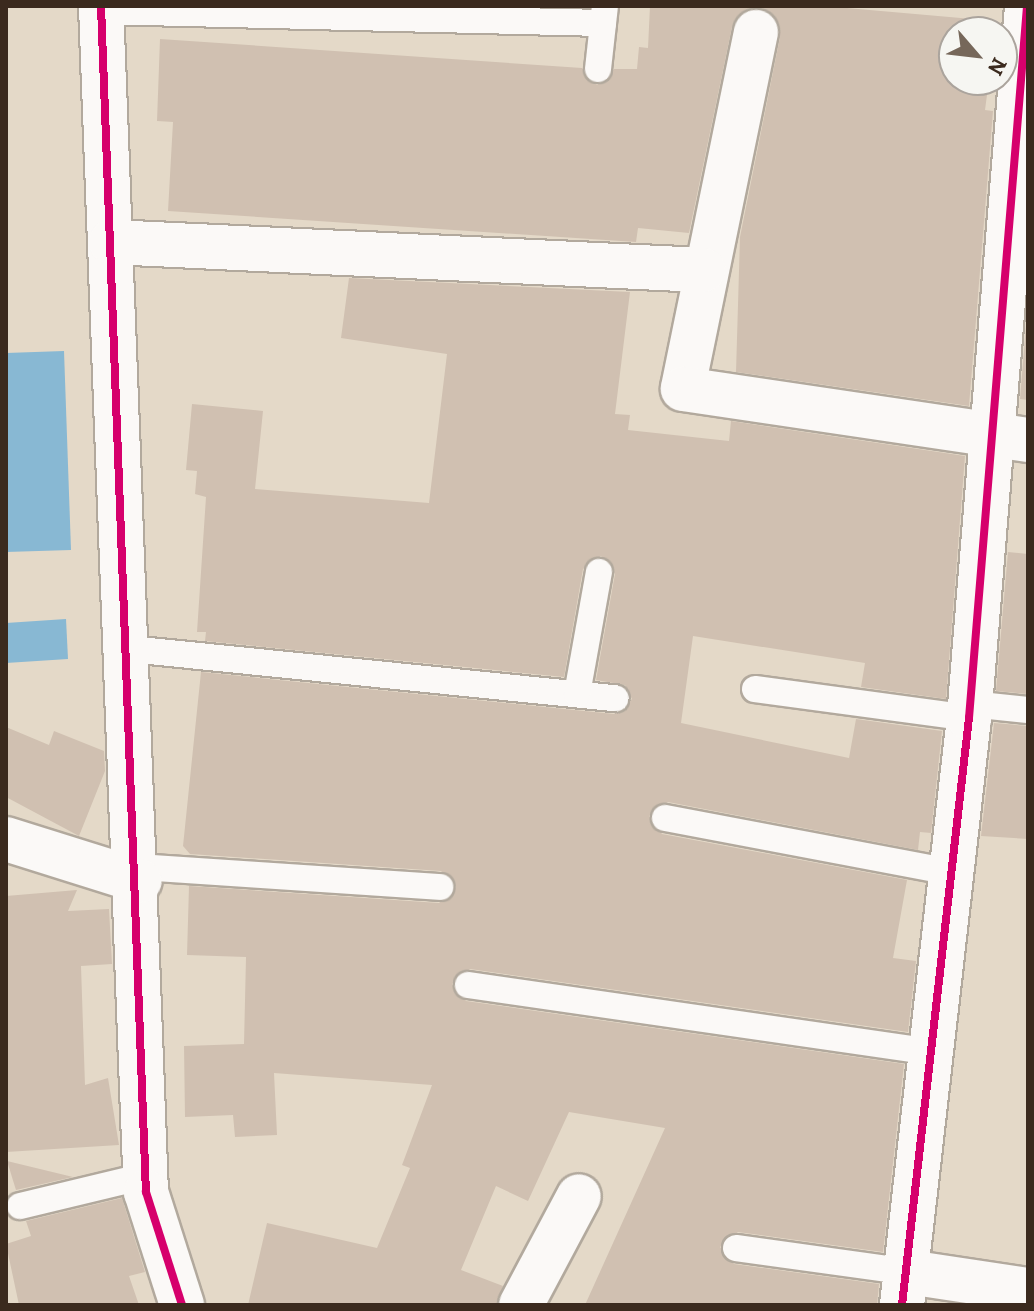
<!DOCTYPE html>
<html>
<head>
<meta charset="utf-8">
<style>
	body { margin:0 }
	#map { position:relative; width:1034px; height:1311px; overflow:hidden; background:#e4d9c8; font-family:Alegreya,serif }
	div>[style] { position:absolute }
	.water>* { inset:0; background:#88b8d3 }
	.building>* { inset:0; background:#d0c0b1 }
	.roads { filter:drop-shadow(2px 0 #b2a99d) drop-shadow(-2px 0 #b2a99d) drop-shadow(0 2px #b2a99d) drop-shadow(0 -2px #b2a99d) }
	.lane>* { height:26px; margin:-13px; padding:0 13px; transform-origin:13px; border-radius:13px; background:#fbf9f7 }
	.street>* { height:44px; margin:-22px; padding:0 22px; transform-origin:22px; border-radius:22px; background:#fbf9f7 }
	.cycleway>* { height:8px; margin:-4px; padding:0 4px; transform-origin:4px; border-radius:4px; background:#d6006c }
	span { translate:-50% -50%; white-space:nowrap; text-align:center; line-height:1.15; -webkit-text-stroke:8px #f6f6f2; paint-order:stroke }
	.frame { position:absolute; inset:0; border:8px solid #3b2a1e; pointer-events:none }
	.north { position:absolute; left:938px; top:16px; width:80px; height:80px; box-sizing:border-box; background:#f6f6f2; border:2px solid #aba49d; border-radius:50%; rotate:118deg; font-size:22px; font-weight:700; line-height:32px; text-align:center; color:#3b2a1e }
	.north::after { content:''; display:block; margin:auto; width:28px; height:36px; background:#76675a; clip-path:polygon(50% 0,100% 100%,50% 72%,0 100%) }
</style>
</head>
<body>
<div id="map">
	<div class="water">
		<i style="clip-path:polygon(64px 351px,71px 550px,6px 552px,6px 353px)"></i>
		<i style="clip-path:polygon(66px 619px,68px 659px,6px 663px,6px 623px)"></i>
	</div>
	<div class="building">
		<i style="clip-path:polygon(650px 6px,824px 6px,995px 21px,994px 32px,954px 32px,954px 80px,989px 80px,985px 110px,993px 111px,969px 406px,736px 372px,740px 237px,780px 37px,779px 23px,762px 8px,747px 9px,732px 27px,689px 233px,638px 228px,636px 242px,168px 211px,173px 122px,157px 121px,160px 39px,582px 68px,597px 85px,614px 69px,637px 69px,639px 47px,648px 48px)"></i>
		<i style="clip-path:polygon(349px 278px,630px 292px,615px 414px,630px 415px,628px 430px,729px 441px,731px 421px,965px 456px,946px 699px,861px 687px,865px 663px,693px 636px,681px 723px,849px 758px,856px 719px,942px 731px,931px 833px,920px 832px,918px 850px,668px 802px,649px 816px,662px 834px,907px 880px,893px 958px,916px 961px,908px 1032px,470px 969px,452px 984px,466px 1001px,904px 1064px,883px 1252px,738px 1232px,720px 1247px,734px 1264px,879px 1284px,877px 1305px,585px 1305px,665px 1128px,569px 1112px,528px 1201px,496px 1186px,461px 1270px,503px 1286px,496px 1305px,248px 1305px,267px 1223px,377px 1248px,410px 1168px,402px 1165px,432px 1085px,274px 1073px,277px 1135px,235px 1137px,233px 1115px,185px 1117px,184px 1046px,244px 1044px,246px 957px,187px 955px,189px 886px,439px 903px,456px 887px,441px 871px,190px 854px,183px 846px,201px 672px,614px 714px,632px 699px,625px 685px,596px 680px,615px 574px,601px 556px,583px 569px,564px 677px,205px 641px,206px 632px,197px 632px,206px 497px,195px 494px,197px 471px,186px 470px,192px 404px,263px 411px,255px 489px,429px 503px,447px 354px,341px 338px)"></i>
		<i style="clip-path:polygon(1028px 302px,1028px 400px,1020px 399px)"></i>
		<i style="clip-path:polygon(1008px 552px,1028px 554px,1028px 694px,996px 691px)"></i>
		<i style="clip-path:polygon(994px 723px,1028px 726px,1028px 839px,981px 836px)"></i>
		<i style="clip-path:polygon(6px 727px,49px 745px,54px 731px,104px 751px,105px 771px,79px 836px,6px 797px)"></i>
		<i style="clip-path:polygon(77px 890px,68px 911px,109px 909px,112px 964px,81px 966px,85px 1085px,108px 1078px,119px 1145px,6px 1152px,6px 896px)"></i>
		<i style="clip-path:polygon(7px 1161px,73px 1177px,16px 1190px)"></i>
		<i style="clip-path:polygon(122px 1198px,145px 1272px,129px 1276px,139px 1305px,19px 1305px,6px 1244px,31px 1236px,26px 1221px)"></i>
	</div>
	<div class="roads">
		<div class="lane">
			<i style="left:101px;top:11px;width:502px;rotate:1.37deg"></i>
			<i style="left:598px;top:69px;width:63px;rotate:-83.7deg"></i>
			<i style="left:130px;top:649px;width:488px;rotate:5.8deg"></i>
			<i style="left:755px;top:689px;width:216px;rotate:7.7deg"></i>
			<i style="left:577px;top:694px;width:124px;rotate:-79.8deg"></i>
			<i style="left:970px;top:704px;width:58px;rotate:5.9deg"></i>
			<i style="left:665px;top:818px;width:290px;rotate:10.7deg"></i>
			<i style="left:139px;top:867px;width:302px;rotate:3.8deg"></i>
			<i style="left:468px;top:985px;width:464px;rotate:8.2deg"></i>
			<i style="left:20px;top:1206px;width:129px;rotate:-13.5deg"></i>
			<i style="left:736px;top:1248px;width:174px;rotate:7.9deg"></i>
		</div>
		<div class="street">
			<i style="left:101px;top:6px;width:1187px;rotate:87.83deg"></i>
			<i style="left:146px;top:1192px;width:119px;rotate:72.3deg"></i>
			<i style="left:756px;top:32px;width:364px;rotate:101.6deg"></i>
			<i style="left:683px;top:389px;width:349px;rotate:8.4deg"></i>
			<i style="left:111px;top:242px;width:593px;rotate:2.71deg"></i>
			<i style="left:6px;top:839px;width:140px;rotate:17.4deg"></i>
			<i style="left:908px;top:1272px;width:121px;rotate:8.5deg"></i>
			<i style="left:521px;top:1305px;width:123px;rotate:-62deg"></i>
			<i style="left:902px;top:1305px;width:591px;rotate:-83.49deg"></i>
			<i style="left:969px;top:718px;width:714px;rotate:-85.34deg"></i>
		</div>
	</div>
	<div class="cycleway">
		<i style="left:101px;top:6px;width:1187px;rotate:87.83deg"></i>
		<i style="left:146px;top:1192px;width:119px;rotate:72.3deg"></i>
		<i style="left:902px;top:1305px;width:591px;rotate:-83.49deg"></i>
		<i style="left:969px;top:718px;width:714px;rotate:-85.34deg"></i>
	</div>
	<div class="frame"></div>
	<div class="north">N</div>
</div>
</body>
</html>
